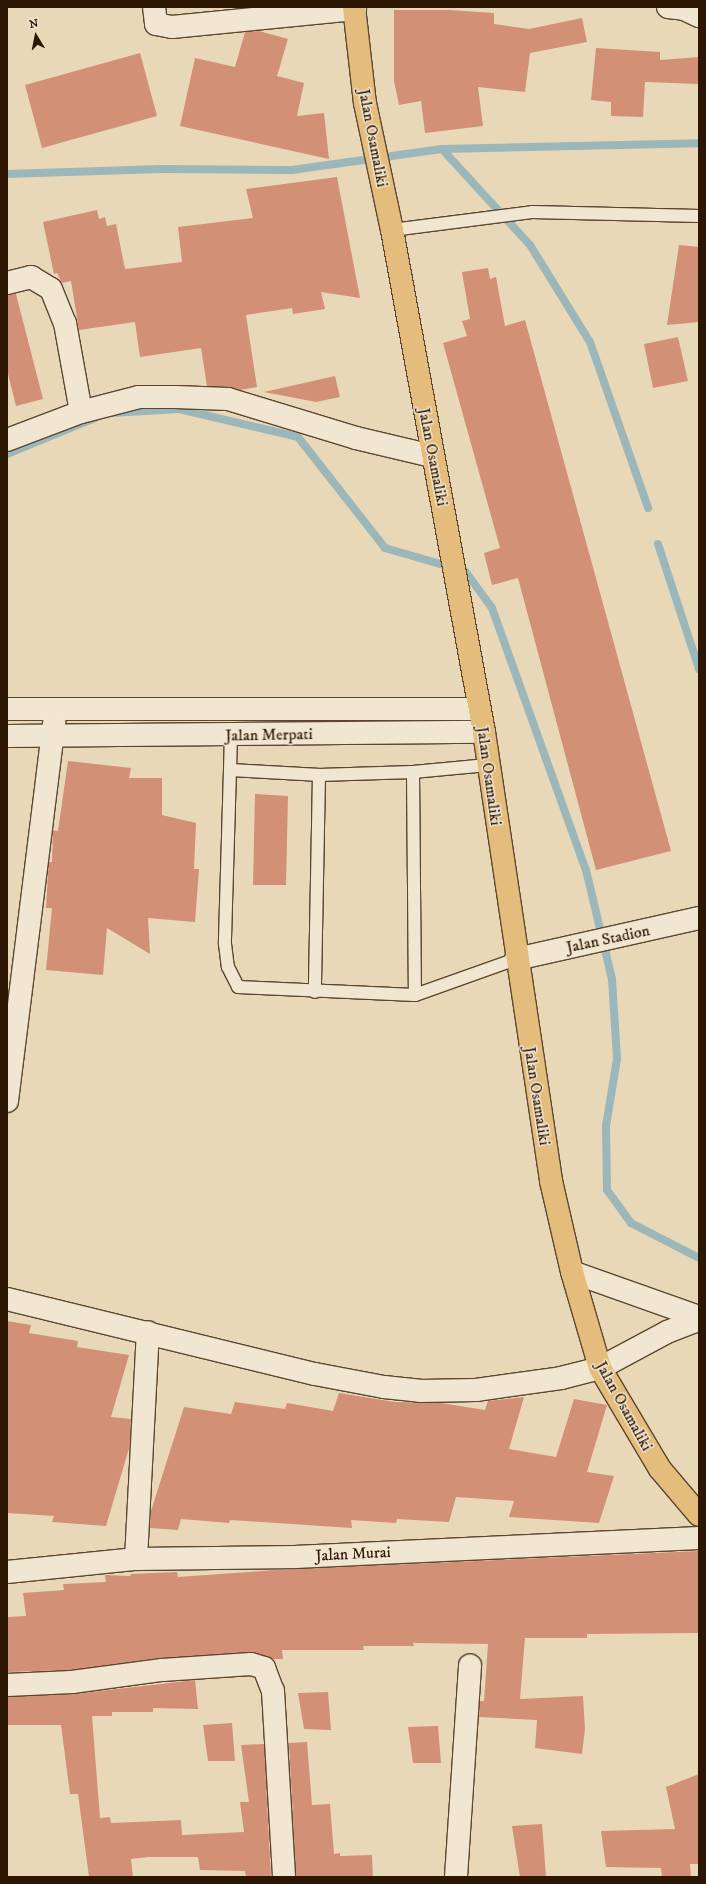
<!DOCTYPE html>
<html>
<head>
<meta charset="utf-8">
<style>
	body { margin:0 }
	#map { position:relative; width:706px; height:1884px; overflow:hidden; background:#e9d8b8; font-family:"IM FELL DW Pica",serif }
	div>[style] { position:absolute }
	.stream>* { height:8px; margin:-4px; padding:0 4px; transform-origin:4px; border-radius:4px; background:#9cb7b9 }
	.building>* { inset:0; background:#d29076 }
	.roads { filter:drop-shadow(1px 0 #5c4630) drop-shadow(-1px 0 #5c4630) drop-shadow(0 1px #5c4630) drop-shadow(0 -1px #5c4630) }
	.service>* { height:12px; margin:-6px; padding:0 6px; transform-origin:6px; border-radius:6px; background:#f1e6d1 }
	.minor>* { height:22px; margin:-11px; padding:0 11px; transform-origin:11px; border-radius:11px; background:#f1e6d1 }
	.tertiary>* { height:22px; margin:-11px; padding:0 11px; transform-origin:11px; border-radius:11px; background:#f1e6d1 }
	.primary>* { height:22px; margin:-11px; padding:0 11px; transform-origin:11px; border-radius:11px; background:#e4bc7c }
	span { translate:-50% -50%; white-space:nowrap; text-align:center; line-height:1.15; -webkit-text-stroke:3px #f1e6d1; paint-order:stroke }
	.street-label { font-size:16px; color:#2d1602 }
	.frame { position:absolute; inset:0; border:8px solid #2d1602; pointer-events:none }
	.north { position:absolute; left:16px; top:16px; width:40px; height:40px; -webkit-text-stroke:3px #f1e6d1; paint-order:stroke; rotate:350deg; font-size:11px; font-weight:700; line-height:16px; text-align:center; color:#2d1602 }
	.north::after { content:''; display:block; margin:auto; width:14px; height:18px; background:#2d1602; clip-path:polygon(50% 0,100% 100%,50% 72%,0 100%) }
</style>
</head>
<body>
<div id="map">
	<div class="stream">
		<i style="left:442px;top:149px;width:130px;rotate:47.5deg"></i>
		<i style="left:530px;top:245px;width:114px;rotate:58.3deg"></i>
		<i style="left:590px;top:342px;width:176px;rotate:70.7deg"></i>
		<i style="left:7px;top:174px;width:154px;rotate:-1.9deg"></i>
		<i style="left:161px;top:169px;width:131px;rotate:0.4deg"></i>
		<i style="left:292px;top:170px;width:151px;rotate:-8deg"></i>
		<i style="left:442px;top:149px;width:257px;rotate:-1.3deg"></i>
		<i style="left:112px;top:413px;width:67px;rotate:-3.4deg"></i>
		<i style="left:179px;top:409px;width:122px;rotate:13.2deg"></i>
		<i style="left:298px;top:437px;width:141px;rotate:51.9deg"></i>
		<i style="left:385px;top:548px;width:57px;rotate:16.2deg"></i>
		<i style="left:7px;top:454px;width:95px;rotate:-22.2deg"></i>
		<i style="left:658px;top:544px;width:132px;rotate:71.8deg"></i>
		<i style="left:465px;top:571px;width:46px;rotate:53.9deg"></i>
		<i style="left:492px;top:608px;width:278px;rotate:70.3deg"></i>
		<i style="left:586px;top:870px;width:112px;rotate:76.6deg"></i>
		<i style="left:612px;top:979px;width:80px;rotate:86.4deg"></i>
		<i style="left:617px;top:1059px;width:68px;rotate:99.3deg"></i>
		<i style="left:606px;top:1126px;width:64px;rotate:89.1deg"></i>
		<i style="left:607px;top:1190px;width:41px;rotate:54deg"></i>
		<i style="left:631px;top:1223px;width:76px;rotate:27.2deg"></i>
	</div>
	<div class="building">
		<i style="clip-path:polygon(394px 10px,450px 10px,494px 13px,494px 24px,529px 29px,582px 18px,587px 42px,530px 53px,525px 92px,478px 87px,483px 126px,425px 133px,421px 101px,399px 105px,394px 81px)"></i>
		<i style="clip-path:polygon(259px 31px,288px 39px,277px 76px,304px 83px,297px 116px,324px 113px,329px 159px,180px 126px,195px 58px,235px 67px,245px 32px)"></i>
		<i style="clip-path:polygon(596px 48px,660px 52px,660px 60px,699px 57px,699px 84px,645px 82px,643px 117px,611px 116px,611px 102px,591px 100px)"></i>
		<i style="clip-path:polygon(140px 53px,157px 116px,42px 148px,25px 85px)"></i>
		<i style="clip-path:polygon(337px 177px,360px 298px,321px 292px,325px 309px,293px 314px,292px 308px,246px 315px,257px 387px,240px 390px,207px 386px,201px 348px,140px 357px,135px 322px,79px 330px,71px 281px,62px 283px,57px 273px,54px 274px,43px 222px,97px 210px,99px 219px,105px 217px,107px 226px,116px 224px,125px 269px,182px 262px,178px 227px,253px 218px,246px 189px)"></i>
		<i style="clip-path:polygon(679px 245px,699px 247px,699px 322px,667px 325px)"></i>
		<i style="clip-path:polygon(488px 268px,490px 279px,496px 277px,505px 326px,525px 320px,671px 851px,596px 870px,518px 578px,492px 585px,484px 553px,500px 548px,443px 343px,467px 336px,462px 321px,470px 319px,462px 272px)"></i>
		<i style="clip-path:polygon(16px 294px,43px 399px,16px 406px,7px 370px,7px 295px)"></i>
		<i style="clip-path:polygon(678px 337px,688px 381px,653px 388px,644px 344px)"></i>
		<i style="clip-path:polygon(335px 376px,340px 397px,316px 402px,264px 392px)"></i>
		<i style="clip-path:polygon(68px 761px,131px 768px,129px 778px,162px 778px,162px 815px,196px 823px,194px 869px,199px 869px,195px 922px,148px 918px,150px 954px,107px 928px,103px 975px,46px 970px,52px 908px,46px 908px,48px 873px,49px 862px,52px 862px,53px 830px,58px 831px)"></i>
		<i style="clip-path:polygon(255px 794px,288px 796px,286px 885px,253px 885px)"></i>
		<i style="clip-path:polygon(7px 1321px,31px 1325px,29px 1333px,78px 1341px,77px 1347px,129px 1355px,111px 1417px,131px 1419px,130px 1445px,106px 1526px,52px 1522px,54px 1516px,7px 1513px)"></i>
		<i style="clip-path:polygon(339px 1393px,395px 1402px,441px 1403px,485px 1410px,488px 1401px,524px 1397px,509px 1449px,556px 1457px,574px 1399px,607px 1405px,587px 1472px,614px 1476px,599px 1523px,509px 1517px,514px 1501px,456px 1497px,449px 1522px,397px 1519px,396px 1523px,351px 1520px,352px 1528px,230px 1520px,229px 1523px,181px 1519px,178px 1530px,150px 1528px,151px 1511px,184px 1407px,231px 1414px,235px 1402px,285px 1409px,287px 1403px,333px 1411px)"></i>
		<i style="clip-path:polygon(699px 1551px,699px 1633px,587px 1634px,587px 1638px,525px 1638px,520px 1699px,583px 1696px,585px 1729px,582px 1754px,535px 1748px,537px 1720px,479px 1717px,480px 1701px,484px 1701px,488px 1644px,413px 1643px,414px 1646px,363px 1646px,364px 1650px,282px 1650px,283px 1659px,273px 1659px,250px 1652px,160px 1658px,71px 1670px,7px 1672px,7px 1617px,26px 1616px,23px 1593px,64px 1590px,63px 1584px,106px 1582px,105px 1575px,130px 1576px,131px 1574px,177px 1572px,178px 1577px,276px 1570px)"></i>
		<i style="clip-path:polygon(195px 1680px,198px 1709px,153px 1708px,153px 1712px,112px 1712px,112px 1716px,92px 1716px,100px 1818px,110px 1817px,111px 1823px,181px 1820px,182px 1835px,244px 1832px,240px 1802px,249px 1802px,241px 1745px,264px 1744px,271px 1877px,246px 1877px,245px 1871px,200px 1870px,198px 1857px,148px 1857px,131px 1859px,133px 1877px,89px 1877px,78px 1794px,70px 1794px,61px 1725px,7px 1725px,7px 1697px,74px 1694px)"></i>
		<i style="clip-path:polygon(328px 1692px,331px 1730px,304px 1729px,298px 1693px)"></i>
		<i style="clip-path:polygon(232px 1723px,235px 1761px,208px 1761px,203px 1725px)"></i>
		<i style="clip-path:polygon(438px 1726px,441px 1763px,413px 1763px,408px 1727px)"></i>
		<i style="clip-path:polygon(307px 1742px,312px 1805px,330px 1804px,334px 1854px,340px 1853px,340px 1856px,372px 1855px,373px 1877px,296px 1877px,289px 1743px)"></i>
		<i style="clip-path:polygon(699px 1774px,699px 1864px,690px 1864px,691px 1877px,662px 1877px,661px 1868px,606px 1867px,601px 1831px,675px 1829px,666px 1787px)"></i>
		<i style="clip-path:polygon(542px 1824px,546px 1877px,520px 1877px,512px 1826px)"></i>
	</div>
	<div class="roads">
		<div class="service">
			<i style="left:392px;top:230px;width:141px;rotate:-7.3deg"></i>
			<i style="left:532px;top:212px;width:167px;rotate:1.4deg"></i>
			<i style="left:231px;top:736px;width:208px;rotate:91.7deg"></i>
			<i style="left:225px;top:944px;width:23px;rotate:83deg"></i>
			<i style="left:228px;top:967px;width:22px;rotate:63deg"></i>
			<i style="left:238px;top:987px;width:177px;rotate:2.6deg"></i>
			<i style="left:415px;top:995px;width:107px;rotate:-19.6deg"></i>
			<i style="left:232px;top:770px;width:87px;rotate:3.3deg"></i>
			<i style="left:319px;top:775px;width:217px;rotate:91.1deg"></i>
			<i style="left:413px;top:772px;width:223px;rotate:89.5deg"></i>
			<i style="left:319px;top:775px;width:94px;rotate:-1.8deg"></i>
			<i style="left:413px;top:772px;width:75px;rotate:-5.3deg"></i>
		</div>
		<div class="minor">
			<i style="left:154px;top:7px;width:17px;rotate:83deg"></i>
			<i style="left:156px;top:24px;width:16px;rotate:11deg"></i>
			<i style="left:172px;top:27px;width:184px;rotate:-5.6deg"></i>
			<i style="left:668px;top:7px;width:16px;rotate:7deg"></i>
			<i style="left:684px;top:9px;width:17px;rotate:25deg"></i>
			<i style="left:7px;top:283px;width:25px;rotate:-14deg"></i>
			<i style="left:31px;top:277px;width:23px;rotate:31deg"></i>
			<i style="left:51px;top:289px;width:37px;rotate:68deg"></i>
			<i style="left:65px;top:323px;width:90px;rotate:79.8deg"></i>
			<i style="left:7px;top:440px;width:79px;rotate:-20.7deg"></i>
			<i style="left:81px;top:412px;width:60px;rotate:-14.5deg"></i>
			<i style="left:139px;top:397px;width:37px"></i>
			<i style="left:176px;top:397px;width:52px;rotate:2.2deg"></i>
			<i style="left:228px;top:399px;width:134px;rotate:16.9deg"></i>
			<i style="left:356px;top:438px;width:78px;rotate:13.3deg"></i>
			<i style="left:7px;top:709px;width:471px"></i>
			<i style="left:7px;top:736px;width:477px;rotate:-0.5deg"></i>
			<i style="left:516px;top:959px;width:188px;rotate:-12.6deg"></i>
			<i style="left:7px;top:1101px;width:383px;rotate:-82.9deg"></i>
			<i style="left:7px;top:1299px;width:317px;rotate:13.7deg"></i>
			<i style="left:315px;top:1374px;width:70px;rotate:10.7deg"></i>
			<i style="left:384px;top:1387px;width:36px;rotate:6deg"></i>
			<i style="left:420px;top:1391px;width:56px;rotate:-1deg"></i>
			<i style="left:476px;top:1390px;width:86px;rotate:-8deg"></i>
			<i style="left:561px;top:1378px;width:40px;rotate:-14.4deg"></i>
			<i style="left:136px;top:1559px;width:227px;rotate:-87deg"></i>
			<i style="left:7px;top:1572px;width:130px;rotate:-5.8deg"></i>
			<i style="left:136px;top:1559px;width:159px;rotate:-0.7deg"></i>
			<i style="left:295px;top:1557px;width:404px;rotate:-2.7deg"></i>
			<i style="left:7px;top:1685px;width:65px;rotate:-2.6deg"></i>
			<i style="left:72px;top:1682px;width:91px;rotate:-7.6deg"></i>
			<i style="left:162px;top:1670px;width:89px;rotate:-3.9deg"></i>
			<i style="left:251px;top:1664px;width:14px;rotate:17deg"></i>
			<i style="left:264px;top:1668px;width:25px;rotate:69deg"></i>
			<i style="left:273px;top:1691px;width:186px;rotate:86.6deg"></i>
			<i style="left:456px;top:1877px;width:212px;rotate:-86.2deg"></i>
		</div>
		<div class="tertiary">
			<i style="left:572px;top:1272px;width:135px;rotate:19.5deg"></i>
			<i style="left:600px;top:1368px;width:76px;rotate:-28.2deg"></i>
			<i style="left:667px;top:1332px;width:34px;rotate:-21deg"></i>
		</div>
		<div class="primary">
			<i style="left:354px;top:7px;width:97px;rotate:83.5deg"></i>
			<i style="left:365px;top:103px;width:130px;rotate:78deg"></i>
			<i style="left:392px;top:230px;width:510px;rotate:79.61deg"></i>
			<i style="left:484px;top:732px;width:454px;rotate:81.5deg"></i>
			<i style="left:551px;top:1181px;width:93px;rotate:77deg"></i>
			<i style="left:572px;top:1272px;width:100px;rotate:73.7deg"></i>
			<i style="left:600px;top:1368px;width:117px;rotate:59.3deg"></i>
			<i style="left:660px;top:1469px;width:60px;rotate:49.7deg"></i>
		</div>
	</div>
	<div class="street-label">
		<span style="left:373px;top:138px;rotate:79deg">Jalan Osamaliki</span>
		<span style="left:433px;top:457px;rotate:79deg">Jalan Osamaliki</span>
		<span style="left:269px;top:735px;rotate:-1deg">Jalan Merpati</span>
		<span style="left:489px;top:776px;rotate:82deg">Jalan Osamaliki</span>
		<span style="left:608px;top:939px;rotate:-12deg">Jalan Stadion</span>
		<span style="left:537px;top:1096px;rotate:81deg">Jalan Osamaliki</span>
		<span style="left:624px;top:1406px;rotate:61deg">Jalan Osamaliki</span>
		<span style="left:353px;top:1554px;rotate:-3deg">Jalan Murai</span>
	</div>
	<div class="frame"></div>
	<div class="north">N</div>
</div>
</body>
</html>
